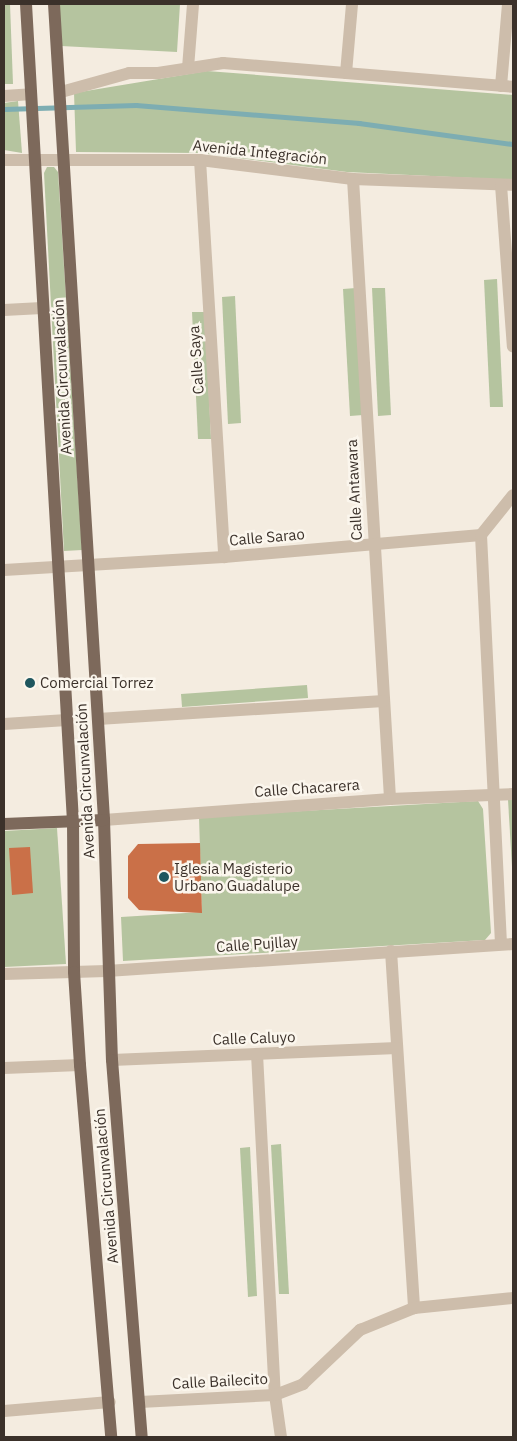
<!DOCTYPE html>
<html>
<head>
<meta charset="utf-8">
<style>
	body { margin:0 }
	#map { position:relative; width:517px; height:1441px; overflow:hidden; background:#f4ece0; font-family:"IBM Plex Sans",sans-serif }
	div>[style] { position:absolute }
	.green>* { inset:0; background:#b5c49f }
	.stream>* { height:4.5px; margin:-2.25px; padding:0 2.25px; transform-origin:2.25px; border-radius:2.25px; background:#7dadb2 }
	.building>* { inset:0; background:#ca7048 }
	.minor>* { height:12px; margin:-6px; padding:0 6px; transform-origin:6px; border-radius:6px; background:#cdbdab }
	.major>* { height:12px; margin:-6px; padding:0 6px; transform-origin:6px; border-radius:6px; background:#7d695b }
	.dots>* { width:14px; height:14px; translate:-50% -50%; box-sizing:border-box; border:2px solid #fbf6ed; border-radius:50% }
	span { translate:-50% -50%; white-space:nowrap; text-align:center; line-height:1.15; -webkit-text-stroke:5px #fbf6ed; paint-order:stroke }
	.street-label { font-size:15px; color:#3b312a }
	.poi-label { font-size:15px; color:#3b312a }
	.left { translate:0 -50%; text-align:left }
	.frame { position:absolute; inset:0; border:5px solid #3b312a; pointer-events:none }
</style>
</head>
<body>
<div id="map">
	<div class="green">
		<i style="clip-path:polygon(4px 4px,10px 4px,13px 84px,4px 84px)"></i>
		<i style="clip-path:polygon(59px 4px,180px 4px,177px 52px,61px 46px)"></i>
		<i style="clip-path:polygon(207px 71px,513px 95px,513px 180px,347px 172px,200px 153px,76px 152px,74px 93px)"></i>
		<i style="clip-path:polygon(18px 101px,22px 153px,4px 150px,4px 103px)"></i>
		<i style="clip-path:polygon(47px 167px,54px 167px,58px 172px,82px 550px,64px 551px,44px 173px)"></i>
		<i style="clip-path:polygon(497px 279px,503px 407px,490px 407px,484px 280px)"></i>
		<i style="clip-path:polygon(356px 288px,363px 415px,350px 416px,343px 289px)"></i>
		<i style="clip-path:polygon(372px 288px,385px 288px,391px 415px,378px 416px)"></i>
		<i style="clip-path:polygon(235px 296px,241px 423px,228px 424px,222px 297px)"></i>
		<i style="clip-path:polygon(192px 312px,205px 312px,211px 439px,198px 439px)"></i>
		<i style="clip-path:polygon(307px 685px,308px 698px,182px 707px,181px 694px)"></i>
		<i style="clip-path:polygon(513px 799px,513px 884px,508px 800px)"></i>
		<i style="clip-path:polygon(478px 801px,483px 809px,491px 933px,485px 940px,123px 961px,121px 917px,202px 912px,199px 817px)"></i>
		<i style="clip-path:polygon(57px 828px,66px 964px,4px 967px,4px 831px)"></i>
		<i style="clip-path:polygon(281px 1144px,289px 1294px,279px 1294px,271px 1145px)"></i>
		<i style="clip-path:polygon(250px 1147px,257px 1296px,248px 1297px,240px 1148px)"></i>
	</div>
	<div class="stream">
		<i style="left:4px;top:109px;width:132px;rotate:-1.7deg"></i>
		<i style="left:136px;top:105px;width:224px;rotate:4.6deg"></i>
		<i style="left:359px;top:123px;width:155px;rotate:7.8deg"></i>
	</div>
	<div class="building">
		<i style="clip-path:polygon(200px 843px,202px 913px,139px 910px,128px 898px,128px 856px,138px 844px)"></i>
		<i style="clip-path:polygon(30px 847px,33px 893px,12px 895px,9px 848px)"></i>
	</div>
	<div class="minor">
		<i style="left:188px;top:68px;width:64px;rotate:-85.5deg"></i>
		<i style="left:346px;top:73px;width:69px;rotate:-85deg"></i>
		<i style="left:501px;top:86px;width:82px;rotate:-85.1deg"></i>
		<i style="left:61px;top:92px;width:71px;rotate:-15.6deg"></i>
		<i style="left:129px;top:73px;width:29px"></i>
		<i style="left:158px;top:73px;width:66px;rotate:-8.7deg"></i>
		<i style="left:223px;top:63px;width:291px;rotate:4.7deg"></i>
		<i style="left:4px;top:96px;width:27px;rotate:-4deg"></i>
		<i style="left:4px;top:160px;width:196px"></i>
		<i style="left:200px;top:160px;width:154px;rotate:7.1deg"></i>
		<i style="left:353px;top:179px;width:160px;rotate:2.1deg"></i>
		<i style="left:200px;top:160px;width:398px;rotate:86.5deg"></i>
		<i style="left:353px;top:179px;width:621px;rotate:86.58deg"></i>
		<i style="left:501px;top:185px;width:162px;rotate:85.8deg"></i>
		<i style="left:4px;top:310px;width:38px;rotate:-3deg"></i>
		<i style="left:481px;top:535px;width:409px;rotate:87.2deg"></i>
		<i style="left:4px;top:570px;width:220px;rotate:-3.4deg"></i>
		<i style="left:224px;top:557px;width:258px;rotate:-4.9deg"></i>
		<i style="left:481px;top:535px;width:51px;rotate:-51.3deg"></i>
		<i style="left:98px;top:719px;width:286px;rotate:-3.6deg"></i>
		<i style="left:4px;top:724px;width:63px;rotate:-3.6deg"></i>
		<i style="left:104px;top:820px;width:287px;rotate:-4.2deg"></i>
		<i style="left:390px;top:799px;width:123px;rotate:-2.3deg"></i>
		<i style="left:391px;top:951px;width:358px;rotate:86.3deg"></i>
		<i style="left:4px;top:974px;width:103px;rotate:-1.7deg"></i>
		<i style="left:107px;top:971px;width:407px;rotate:-3.8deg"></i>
		<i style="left:257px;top:1054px;width:341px;rotate:87deg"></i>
		<i style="left:275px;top:1395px;width:42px;rotate:81.9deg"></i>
		<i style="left:112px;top:1060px;width:285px;rotate:-2.4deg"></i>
		<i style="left:4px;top:1068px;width:76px;rotate:-2.3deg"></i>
		<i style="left:140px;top:1402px;width:135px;rotate:-3deg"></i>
		<i style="left:275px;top:1395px;width:30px;rotate:-21deg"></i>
		<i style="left:303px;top:1384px;width:79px;rotate:-43.5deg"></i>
		<i style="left:360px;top:1330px;width:58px;rotate:-22.2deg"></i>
		<i style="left:414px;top:1308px;width:100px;rotate:-5.8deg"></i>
		<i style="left:4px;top:1411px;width:106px;rotate:-4.9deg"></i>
	</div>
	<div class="major">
		<i style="left:26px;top:4px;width:818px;rotate:86.71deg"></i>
		<i style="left:73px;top:821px;width:151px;rotate:89.6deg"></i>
		<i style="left:74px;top:972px;width:93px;rotate:86.3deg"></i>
		<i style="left:80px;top:1065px;width:373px;rotate:85.2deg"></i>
		<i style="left:54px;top:4px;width:818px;rotate:86.49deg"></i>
		<i style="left:104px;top:820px;width:240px;rotate:88.1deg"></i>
		<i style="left:112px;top:1060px;width:378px;rotate:85.5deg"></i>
		<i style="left:4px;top:824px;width:100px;rotate:-2.3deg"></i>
	</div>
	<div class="dots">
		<i style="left:30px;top:683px;background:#1e565e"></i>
		<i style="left:164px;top:877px;background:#1e565e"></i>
	</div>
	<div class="street-label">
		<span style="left:260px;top:152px;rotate:6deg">Avenida Integración</span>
		<span style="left:196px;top:360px;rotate:-94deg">Calle Saya</span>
		<span style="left:62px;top:377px;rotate:-93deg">Avenida Circunvalación</span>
		<span style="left:354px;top:490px;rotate:-93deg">Calle Antawara</span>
		<span style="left:267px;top:537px;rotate:-5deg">Calle Sarao</span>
		<span style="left:85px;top:781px;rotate:-93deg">Avenida Circunvalación</span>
		<span style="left:307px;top:788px;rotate:-4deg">Calle Chacarera</span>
		<span style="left:257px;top:944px;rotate:-4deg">Calle Pujllay</span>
		<span style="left:254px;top:1038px;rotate:-2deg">Calle Caluyo</span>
		<span style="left:106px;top:1186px;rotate:-95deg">Avenida Circunvalación</span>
		<span style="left:220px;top:1381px;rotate:-3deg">Calle Bailecito</span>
	</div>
	<div class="poi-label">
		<span class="left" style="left:40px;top:683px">Comercial Torrez</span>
		<span class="left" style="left:174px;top:877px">Iglesia Magisterio<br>Urbano Guadalupe</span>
	</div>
	<div class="frame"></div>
</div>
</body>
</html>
